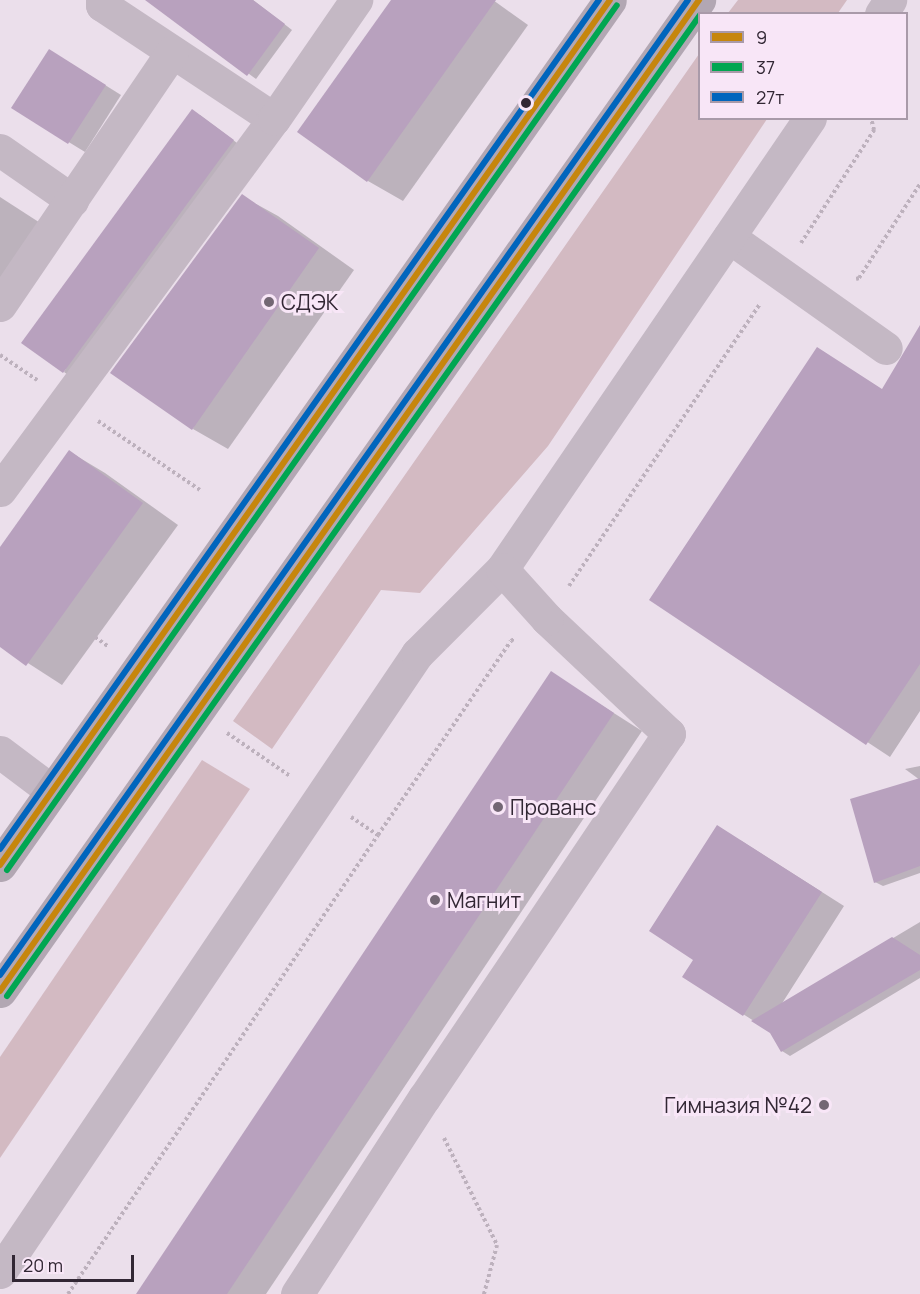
<!DOCTYPE html>
<html>
<head>
<meta charset="utf-8">
<style>
	body { margin:0 }
	#map { position:relative; width:920px; height:1294px; overflow:hidden; background:#ebdfeb; font-family:Manrope,sans-serif }
	div>[style] { position:absolute }
	.green>* { inset:0; background:#d3bac2 }
	.shadow>* { inset:0; background:#0003 }
	.building>* { inset:0; background:#b8a1be }
	.path>* { height:4px; margin-top:-2px; transform-origin:0; background:repeating-linear-gradient(90deg,#bdb1bd 0 3px,transparent 0 6px) }
	.minor>* { height:33px; margin:-16.5px; padding:0 16.5px; transform-origin:16.5px; border-radius:16.5px; background:#c4b8c4 }
	.major>* { height:33px; margin:-16.5px; padding:0 16.5px; transform-origin:16.5px; border-radius:16.5px; background:#b2a7b3 }
	.bus-1>* { height:6px; margin:-3px; padding:0 3px; transform-origin:3px; border-radius:3px; background:#c6860d }
	.bus-2>* { height:6px; margin:-3px; padding:0 3px; transform-origin:3px; border-radius:3px; background:#00a651 }
	.bus-3>* { height:6px; margin:-3px; padding:0 3px; transform-origin:3px; border-radius:3px; background:#0065bd }
	.dots>* { width:16px; height:16px; translate:-50% -50%; box-sizing:border-box; border:3px solid #f8e6f7; border-radius:50% }
	span { translate:-50% -50%; white-space:nowrap; text-align:center; line-height:1.15; -webkit-text-stroke:6px #f8e6f7; paint-order:stroke }
	.poi-label { font-size:21px; color:#322734 }
	.left { translate:0 -50%; text-align:left }
	.right { translate:-100% -50%; text-align:right }
	.legend { position:absolute; left:698px; top:12px; width:210px; height:108px; box-sizing:border-box; background:#f8e6f7; border:2px solid #a99aa9; margin:0; padding:8px 10px; list-style:none; font-size:18px; color:#322734 }
	.legend li { display:flex; align-items:center; gap:12px; height:30px }
	.legend b { width:30px; border:2px solid #a99aa9 }
	.scale { position:absolute; left:12px; top:1255px; width:122px; height:27px; box-sizing:border-box; border:3px solid #322734; border-top:0; padding-left:8px; font-size:18px; line-height:21px; white-space:nowrap; color:#322734; -webkit-text-stroke:4px #f8e6f7; paint-order:stroke }
</style>
</head>
<body>
<div id="map">
	<div class="green">
		<i style="clip-path:polygon(738px 0,847px 0,838px 13px,728px 13px)"></i>
		<i style="clip-path:polygon(699px 54px,700px 118px,767px 119px,548px 446px,420px 593px,381px 590px,272px 749px,233px 721px)"></i>
		<i style="clip-path:polygon(202px 760px,250px 789px,0 1158px,0 1057px)"></i>
	</div>
	<div class="shadow">
		<i style="clip-path:polygon(148px 0,253px 0,292px 30px,256px 79px)"></i>
		<i style="clip-path:polygon(393px 0,493px 0,528px 25px,403px 201px,368px 181px)"></i>
		<i style="clip-path:polygon(65px 60px,121px 95px,85px 152px,13px 108px)"></i>
		<i style="clip-path:polygon(200px 115px,241px 146px,71px 377px,64px 372px)"></i>
		<i style="clip-path:polygon(242px 196px,278px 216px,354px 270px,228px 449px,193px 429px)"></i>
		<i style="clip-path:polygon(0 197px,48px 228px,0 285px)"></i>
		<i style="clip-path:polygon(920px 328px,920px 711px,890px 757px,651px 599px,883px 390px)"></i>
		<i style="clip-path:polygon(70px 452px,105px 473px,178px 525px,62px 685px,0 645px,0 549px)"></i>
		<i style="clip-path:polygon(551px 673px,642px 731px,266px 1294px,138px 1294px)"></i>
		<i style="clip-path:polygon(920px 766px,920px 780px,905px 769px)"></i>
		<i style="clip-path:polygon(920px 780px,920px 873px,883px 886px,875px 882px)"></i>
		<i style="clip-path:polygon(740px 840px,844px 906px,781px 1005px,920px 922px,920px 978px,790px 1056px,782px 1051px,771px 1032px,743px 1014px,695px 960px)"></i>
	</div>
	<div class="building">
		<i style="clip-path:polygon(145px 0,253px 0,285px 24px,247px 76px)"></i>
		<i style="clip-path:polygon(391px 0,496px 0,367px 182px,297px 132px)"></i>
		<i style="clip-path:polygon(49px 49px,106px 85px,68px 144px,11px 108px)"></i>
		<i style="clip-path:polygon(192px 109px,234px 140px,63px 373px,21px 343px)"></i>
		<i style="clip-path:polygon(242px 194px,319px 248px,192px 430px,110px 373px)"></i>
		<i style="clip-path:polygon(920px 325px,920px 664px,866px 745px,649px 600px,817px 347px,882px 389px)"></i>
		<i style="clip-path:polygon(69px 450px,143px 503px,26px 666px,0 647px,0 547px)"></i>
		<i style="clip-path:polygon(551px 671px,614px 713px,227px 1294px,136px 1294px)"></i>
		<i style="clip-path:polygon(920px 778px,920px 866px,874px 883px,850px 799px)"></i>
		<i style="clip-path:polygon(717px 825px,822px 892px,743px 1016px,682px 977px,693px 960px,649px 931px)"></i>
		<i style="clip-path:polygon(892px 937px,920px 955px,920px 970px,781px 1052px,770px 1033px,751px 1021px)"></i>
	</div>
	<div class="path">
		<i style="left:801px;top:243px;width:135px;rotate:-57.1deg"></i>
		<i style="left:874px;top:130px;width:12px;rotate:-104deg"></i>
		<i style="left:856px;top:279px;width:3px;rotate:-18deg"></i>
		<i style="left:859px;top:278px;width:112px;rotate:-57deg"></i>
		<i style="left:0;top:355px;width:45px;rotate:34deg"></i>
		<i style="left:98px;top:421px;width:123px;rotate:34.1deg"></i>
		<i style="left:569px;top:586px;width:341px;rotate:-55.9deg"></i>
		<i style="left:95px;top:637px;width:17px;rotate:36deg"></i>
		<i style="left:227px;top:733px;width:76px;rotate:34.3deg"></i>
		<i style="left:351px;top:817px;width:32px;rotate:34deg"></i>
		<i style="left:444px;top:1138px;width:119px;rotate:63.6deg"></i>
		<i style="left:497px;top:1245px;width:51px;rotate:104.9deg"></i>
		<i style="left:68px;top:1294px;width:554px;rotate:-55.97deg"></i>
		<i style="left:378px;top:835px;width:235px;rotate:-55.6deg"></i>
		<i style="left:511px;top:641px;width:5px;rotate:-37deg"></i>
	</div>
	<div class="minor">
		<i style="left:102px;top:0;width:5px;rotate:90deg"></i>
		<i style="left:102px;top:5px;width:206px;rotate:33.5deg"></i>
		<i style="left:881px;top:14px;width:17px;rotate:-57deg"></i>
		<i style="left:0;top:150px;width:88px;rotate:34.8deg"></i>
		<i style="left:729px;top:237px;width:192px;rotate:35.3deg"></i>
		<i style="left:0;top:305px;width:306px;rotate:-55.8deg"></i>
		<i style="left:0;top:490px;width:461px;rotate:-53.6deg"></i>
		<i style="left:274px;top:119px;width:145px;rotate:-55.4deg"></i>
		<i style="left:0;top:752px;width:65px;rotate:36.9deg"></i>
		<i style="left:0;top:1272px;width:746px;rotate:-55.99deg"></i>
		<i style="left:417px;top:654px;width:120px;rotate:-45deg"></i>
		<i style="left:502px;top:569px;width:546px;rotate:-55.67deg"></i>
		<i style="left:297px;top:1294px;width:234px;rotate:-57.1deg"></i>
		<i style="left:424px;top:1098px;width:439px;rotate:-56.1deg"></i>
		<i style="left:669px;top:734px;width:168px;rotate:-136.7deg"></i>
		<i style="left:547px;top:619px;width:67px;rotate:-132deg"></i>
	</div>
	<div class="major">
		<i style="left:0;top:865px;width:1058px;rotate:-54.81deg"></i>
		<i style="left:0;top:991px;width:1213px;rotate:-54.8deg"></i>
	</div>
	<div class="bus-1">
		<i style="left:0;top:865px;width:1058px;rotate:-54.81deg"></i>
		<i style="left:0;top:991px;width:1213px;rotate:-54.8deg"></i>
	</div>
	<div class="bus-2">
		<i style="left:7px;top:870px;width:1058px;rotate:-54.81deg"></i>
		<i style="left:7px;top:996px;width:1201px;rotate:-54.76deg"></i>
	</div>
	<div class="bus-3">
		<i style="left:0;top:849px;width:1039px;rotate:-54.8deg"></i>
		<i style="left:0;top:975px;width:1193px;rotate:-54.79deg"></i>
	</div>
	<div class="dots">
		<i style="left:526px;top:103px;background:#322734"></i>
		<i style="left:269px;top:302px;background:#736774"></i>
		<i style="left:498px;top:807px;background:#736774"></i>
		<i style="left:435px;top:900px;background:#736774"></i>
		<i style="left:824px;top:1105px;background:#736774"></i>
	</div>
	<div class="poi-label">
		<span class="left" style="left:281px;top:302px">СДЭК</span>
		<span class="left" style="left:510px;top:807px">Прованс</span>
		<span class="left" style="left:447px;top:900px">Магнит</span>
		<span class="right" style="left:812px;top:1105px">Гимназия №42</span>
	</div>
	<ul class="legend">
	<li><b style="height:8px;background:#c6860d"></b>9</li>
	<li><b style="height:8px;background:#00a651"></b>37</li>
	<li><b style="height:8px;background:#0065bd"></b>27т</li>
	</ul>
	<div class="scale">20 m</div>
</div>
</body>
</html>
